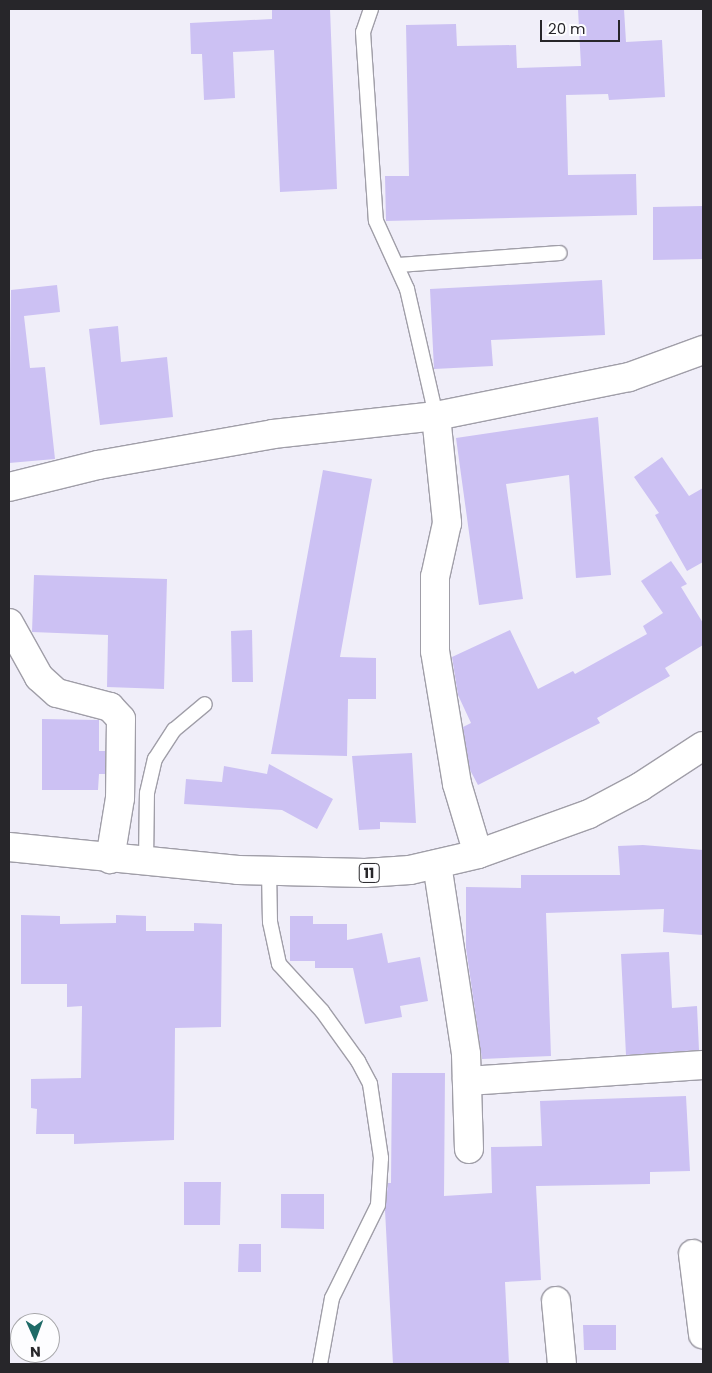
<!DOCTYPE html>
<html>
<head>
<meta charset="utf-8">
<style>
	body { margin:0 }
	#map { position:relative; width:712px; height:1373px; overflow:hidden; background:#f0eef9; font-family:Poppins,sans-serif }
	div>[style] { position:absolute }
	.building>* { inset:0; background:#ccc1f3 }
	.roads { filter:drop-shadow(1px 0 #a09ea8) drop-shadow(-1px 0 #a09ea8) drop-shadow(0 1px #a09ea8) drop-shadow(0 -1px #a09ea8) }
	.service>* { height:14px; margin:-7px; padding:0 7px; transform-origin:7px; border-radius:7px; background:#fff }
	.minor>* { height:28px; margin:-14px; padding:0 14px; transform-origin:14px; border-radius:14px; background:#fff }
	.trunk>* { height:28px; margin:-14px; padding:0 14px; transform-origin:14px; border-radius:14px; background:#fff }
	span { translate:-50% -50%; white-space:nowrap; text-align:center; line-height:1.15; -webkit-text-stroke:4px #fdfdff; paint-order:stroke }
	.shield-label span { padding:1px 4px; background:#fdfdff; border:1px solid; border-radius:4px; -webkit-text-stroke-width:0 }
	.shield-label { font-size:14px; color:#27262a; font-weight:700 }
	.frame { position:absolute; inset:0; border:10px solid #27262a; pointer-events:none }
	.north { position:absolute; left:10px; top:1313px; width:50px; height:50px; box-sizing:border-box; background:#fdfdff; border:1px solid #a7a7aa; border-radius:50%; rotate:178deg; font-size:14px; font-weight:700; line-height:20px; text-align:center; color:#27262a }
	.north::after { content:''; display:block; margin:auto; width:18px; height:22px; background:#1e6a67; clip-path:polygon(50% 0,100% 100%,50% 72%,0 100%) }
	.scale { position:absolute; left:540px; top:20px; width:80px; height:22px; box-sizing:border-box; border:2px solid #27262a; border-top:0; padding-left:6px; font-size:15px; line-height:18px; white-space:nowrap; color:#27262a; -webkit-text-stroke:4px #fdfdff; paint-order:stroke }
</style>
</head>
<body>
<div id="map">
	<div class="building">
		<i style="clip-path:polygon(272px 9px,330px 9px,337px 189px,280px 192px,274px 50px,233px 52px,235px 98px,204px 100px,202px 54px,191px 54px,190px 23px,272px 19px)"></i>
		<i style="clip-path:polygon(578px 9px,624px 9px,626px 42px,662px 40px,665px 97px,609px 100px,608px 94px,566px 95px,568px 175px,636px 174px,637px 215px,386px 221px,385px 176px,409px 176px,406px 25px,456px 24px,457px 46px,516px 45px,517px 68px,581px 66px)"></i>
		<i style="clip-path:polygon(703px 206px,703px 259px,653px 260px,653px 207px)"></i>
		<i style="clip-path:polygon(602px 280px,605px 335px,491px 340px,493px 366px,434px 369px,430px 289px)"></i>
		<i style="clip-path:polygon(57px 285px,60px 312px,24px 316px,30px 368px,45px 367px,55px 459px,9px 463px,11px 290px)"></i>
		<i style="clip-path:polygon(118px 326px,121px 362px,167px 357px,173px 417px,100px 425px,89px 329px)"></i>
		<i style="clip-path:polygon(598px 417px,611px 575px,576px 578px,569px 475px,506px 484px,523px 599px,479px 605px,456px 438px)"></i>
		<i style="clip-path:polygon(662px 457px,689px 496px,703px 488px,703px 562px,687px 571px,655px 515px,659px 513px,634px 477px)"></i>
		<i style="clip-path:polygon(323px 470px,372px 479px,340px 657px,376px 658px,376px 699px,348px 699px,347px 756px,271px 754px)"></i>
		<i style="clip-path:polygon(671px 561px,687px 584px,681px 587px,703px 623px,703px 645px,665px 668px,670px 676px,597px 718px,600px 723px,478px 785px,470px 770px,463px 727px,471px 723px,458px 695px,452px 657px,510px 630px,538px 689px,573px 671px,575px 674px,647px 634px,643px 626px,663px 613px,641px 581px)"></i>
		<i style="clip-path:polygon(34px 575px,167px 579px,164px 689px,107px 687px,108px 635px,32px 632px)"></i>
		<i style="clip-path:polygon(252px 630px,253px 682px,232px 682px,231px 631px)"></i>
		<i style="clip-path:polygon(42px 719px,99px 720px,99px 751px,105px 751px,105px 774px,99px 774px,98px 790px,42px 790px)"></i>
		<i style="clip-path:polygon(412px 753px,416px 823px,380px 822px,380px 829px,359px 830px,352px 756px)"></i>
		<i style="clip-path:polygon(269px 764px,333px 799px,317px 829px,282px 810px,184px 804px,186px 779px,222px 782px,224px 766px,267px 774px)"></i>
		<i style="clip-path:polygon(643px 845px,703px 850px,703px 935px,663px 932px,664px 909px,546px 913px,551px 1056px,482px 1059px,466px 948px,466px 887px,521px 888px,521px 875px,620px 875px,618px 846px)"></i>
		<i style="clip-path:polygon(21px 915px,60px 916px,60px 924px,116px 923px,116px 915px,146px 916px,146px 931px,194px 931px,194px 923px,222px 924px,221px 1027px,175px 1028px,174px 1140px,74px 1144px,74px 1134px,36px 1134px,37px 1109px,31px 1108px,31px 1079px,81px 1078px,82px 1006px,67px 1007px,67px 984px,21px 984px)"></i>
		<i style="clip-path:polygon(290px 916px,313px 916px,313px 924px,347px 924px,347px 940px,382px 933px,388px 963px,420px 957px,428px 1001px,400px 1006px,402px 1017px,365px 1024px,353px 968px,315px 968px,315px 961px,290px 961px)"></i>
		<i style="clip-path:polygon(669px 952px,672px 1008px,697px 1006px,699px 1050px,626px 1055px,621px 954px)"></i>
		<i style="clip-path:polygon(392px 1073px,445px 1073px,444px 1196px,492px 1193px,491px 1147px,542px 1146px,540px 1101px,686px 1096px,690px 1171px,650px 1172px,650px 1184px,536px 1186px,541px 1280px,505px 1282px,509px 1364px,393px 1364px,385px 1210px,388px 1183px,391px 1183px)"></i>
		<i style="clip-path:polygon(184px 1182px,221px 1182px,220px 1225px,184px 1225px)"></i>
		<i style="clip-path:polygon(281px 1194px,324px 1194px,324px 1229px,281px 1228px)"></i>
		<i style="clip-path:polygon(239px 1244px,261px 1244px,261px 1272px,238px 1272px)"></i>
		<i style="clip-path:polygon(583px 1325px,616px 1325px,616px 1350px,584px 1350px)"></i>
	</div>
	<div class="roads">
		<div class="service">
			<i style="left:371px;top:9px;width:24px;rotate:109deg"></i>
			<i style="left:363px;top:32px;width:189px;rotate:86.1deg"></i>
			<i style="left:376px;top:221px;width:75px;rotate:65.5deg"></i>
			<i style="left:407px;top:289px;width:130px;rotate:77.1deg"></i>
			<i style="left:399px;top:265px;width:161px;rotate:-4.3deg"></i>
			<i style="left:146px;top:862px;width:69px;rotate:-89.2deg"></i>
			<i style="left:147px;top:793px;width:35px;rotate:-77deg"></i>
			<i style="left:155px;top:759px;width:35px;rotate:-57deg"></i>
			<i style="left:174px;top:730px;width:40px;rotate:-40deg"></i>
			<i style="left:269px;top:870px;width:52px;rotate:88.9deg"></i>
			<i style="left:270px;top:922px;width:43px;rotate:77.9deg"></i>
			<i style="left:279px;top:964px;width:64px;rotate:47.5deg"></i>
			<i style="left:322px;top:1011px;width:62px;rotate:54.2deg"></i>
			<i style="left:358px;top:1061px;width:26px;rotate:62deg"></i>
			<i style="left:370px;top:1084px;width:75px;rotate:81.5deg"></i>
			<i style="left:381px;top:1158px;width:47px;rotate:93.7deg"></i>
			<i style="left:378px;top:1205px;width:104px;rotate:116.3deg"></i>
			<i style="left:332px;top:1298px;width:67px;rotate:100.3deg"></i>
		</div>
		<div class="minor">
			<i style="left:436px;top:416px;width:108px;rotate:84.1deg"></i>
			<i style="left:447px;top:523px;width:55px;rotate:102.5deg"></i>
			<i style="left:435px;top:577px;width:74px;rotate:90deg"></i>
			<i style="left:435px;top:651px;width:135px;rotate:80.6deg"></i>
			<i style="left:457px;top:784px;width:73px;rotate:73.3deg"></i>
			<i style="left:9px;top:487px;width:92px;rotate:-13.9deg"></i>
			<i style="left:98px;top:465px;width:178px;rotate:-10deg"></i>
			<i style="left:273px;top:434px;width:164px;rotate:-6.3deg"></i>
			<i style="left:436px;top:416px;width:197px;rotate:-11.4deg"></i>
			<i style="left:629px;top:377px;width:79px;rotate:-20deg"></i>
			<i style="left:9px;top:623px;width:62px;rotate:60.9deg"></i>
			<i style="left:39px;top:677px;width:24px;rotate:42deg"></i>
			<i style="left:57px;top:693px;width:55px;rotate:14.8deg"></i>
			<i style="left:110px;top:707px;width:16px;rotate:47deg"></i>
			<i style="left:121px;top:719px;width:79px;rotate:90.7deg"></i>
			<i style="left:120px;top:798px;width:62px;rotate:99.3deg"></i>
			<i style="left:437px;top:864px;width:192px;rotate:81.3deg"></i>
			<i style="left:466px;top:1054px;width:95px;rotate:88.2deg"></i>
			<i style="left:467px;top:1081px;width:237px;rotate:-3.9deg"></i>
			<i style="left:693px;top:1254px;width:81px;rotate:82.9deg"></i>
			<i style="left:556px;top:1301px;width:63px;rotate:84.6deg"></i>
		</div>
		<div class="trunk">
			<i style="left:9px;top:847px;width:230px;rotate:5.7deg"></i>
			<i style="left:238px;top:870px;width:127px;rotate:1.4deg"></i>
			<i style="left:365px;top:873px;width:45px;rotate:-3.8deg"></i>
			<i style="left:410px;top:870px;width:70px;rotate:-13.2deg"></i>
			<i style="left:478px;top:854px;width:118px;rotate:-19.8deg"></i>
			<i style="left:589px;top:814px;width:58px;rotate:-27.9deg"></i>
			<i style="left:640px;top:787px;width:75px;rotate:-33.1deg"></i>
		</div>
	</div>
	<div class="shield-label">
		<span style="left:369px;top:873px">11</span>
	</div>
	<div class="frame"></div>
	<div class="north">N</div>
	<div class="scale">20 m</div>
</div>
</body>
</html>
